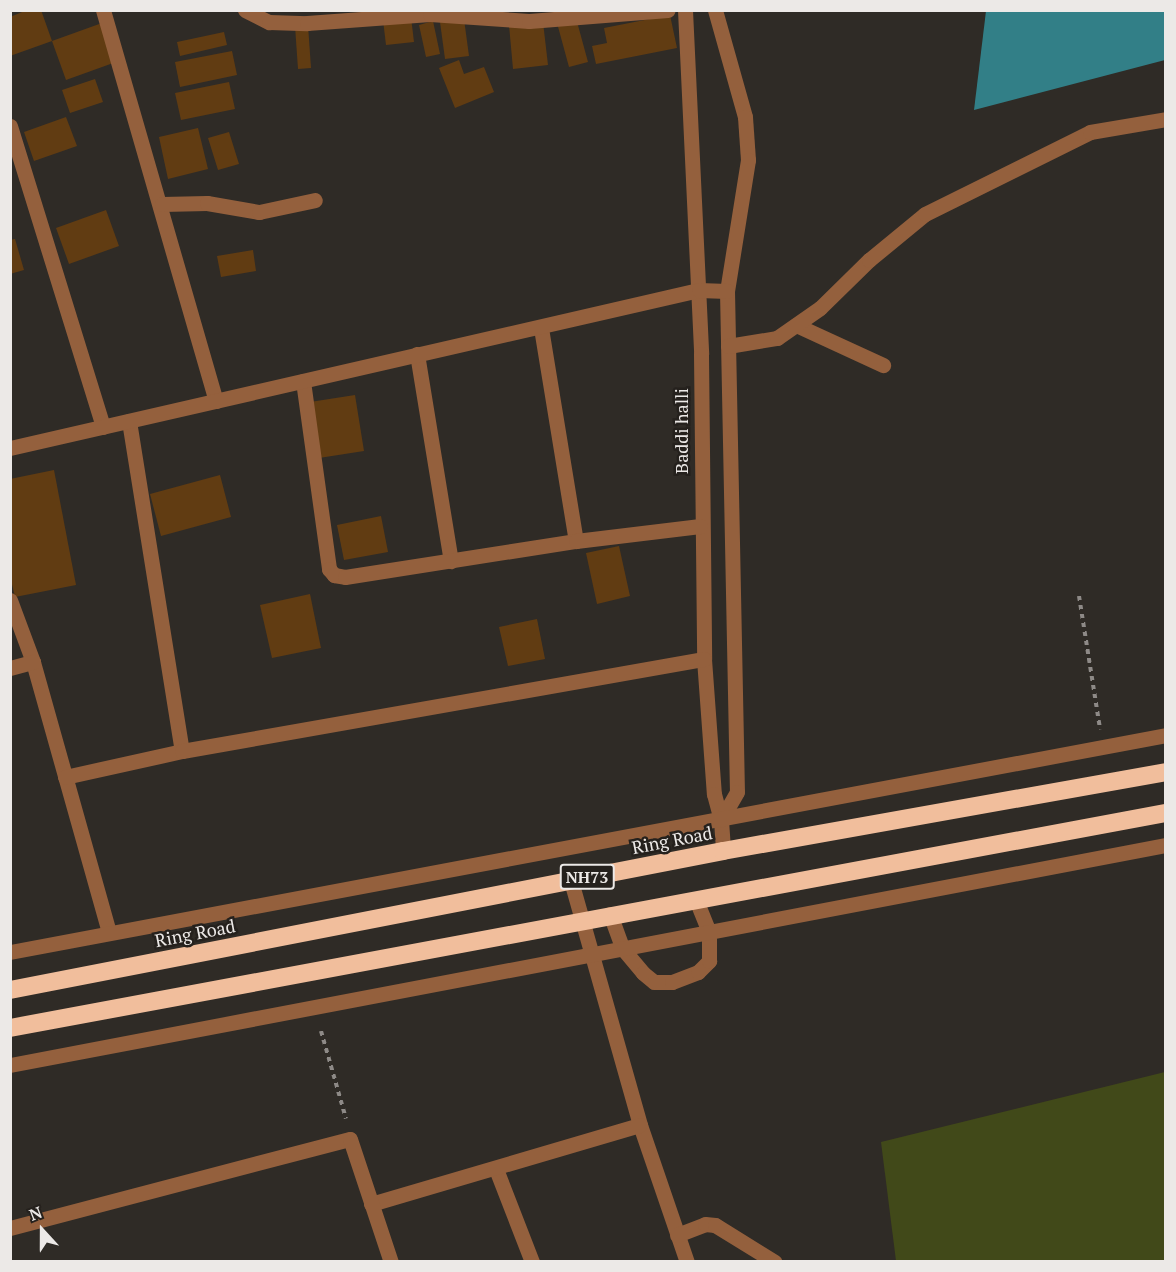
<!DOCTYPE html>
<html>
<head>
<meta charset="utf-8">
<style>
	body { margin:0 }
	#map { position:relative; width:1176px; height:1272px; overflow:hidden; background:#2f2b26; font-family:"PT Serif",serif }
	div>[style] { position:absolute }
	.green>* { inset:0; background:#414919 }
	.water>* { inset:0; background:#327f87 }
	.building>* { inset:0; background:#613c12 }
	.path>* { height:4px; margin-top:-2px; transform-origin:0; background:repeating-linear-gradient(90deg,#8e8a87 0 4.5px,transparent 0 9px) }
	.minor>* { height:15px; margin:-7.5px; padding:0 7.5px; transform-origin:7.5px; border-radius:7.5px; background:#94603d }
	.highway>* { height:18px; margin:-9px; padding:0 9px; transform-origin:9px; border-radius:9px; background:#f1be9c }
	span { translate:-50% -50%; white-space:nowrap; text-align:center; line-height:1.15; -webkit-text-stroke:5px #25211d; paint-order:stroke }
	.shield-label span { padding:2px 4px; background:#25211d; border:2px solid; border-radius:4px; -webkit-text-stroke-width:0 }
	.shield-label { font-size:16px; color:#ece9e7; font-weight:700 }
	.street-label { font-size:18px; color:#ece9e7 }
	.frame { position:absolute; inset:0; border:12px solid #ece9e7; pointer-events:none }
	.north { position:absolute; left:12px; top:1200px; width:60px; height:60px; -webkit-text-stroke:4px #25211d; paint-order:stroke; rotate:339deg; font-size:16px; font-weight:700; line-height:24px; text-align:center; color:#ece9e7 }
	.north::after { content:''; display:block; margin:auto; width:21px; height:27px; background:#ece9e7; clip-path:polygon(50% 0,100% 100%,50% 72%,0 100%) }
</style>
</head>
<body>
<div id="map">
	<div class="green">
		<i style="clip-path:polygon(1165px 1072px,1165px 1261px,896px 1261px,881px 1142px)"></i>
	</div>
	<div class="water">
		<i style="clip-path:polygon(986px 11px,1165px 11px,1165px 60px,974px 110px)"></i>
	</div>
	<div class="building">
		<i style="clip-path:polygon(27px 10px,41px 10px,52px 41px,10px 56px,10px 17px)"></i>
		<i style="clip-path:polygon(670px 15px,677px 48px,596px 64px,592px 46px,607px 43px,604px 28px)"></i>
		<i style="clip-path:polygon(411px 17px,414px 42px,386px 45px,383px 20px)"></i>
		<i style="clip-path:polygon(576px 18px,588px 62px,569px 67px,557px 23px)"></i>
		<i style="clip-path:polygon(464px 19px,469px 56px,445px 59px,440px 22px)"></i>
		<i style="clip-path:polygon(433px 21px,440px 54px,426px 57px,419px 25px)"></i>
		<i style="clip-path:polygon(543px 22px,548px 65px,513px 69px,509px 25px)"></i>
		<i style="clip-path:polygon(102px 23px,116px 62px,66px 80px,52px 41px)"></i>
		<i style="clip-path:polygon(308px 25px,311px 68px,298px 69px,295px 26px)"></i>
		<i style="clip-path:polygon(224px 32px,227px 45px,180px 56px,177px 42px)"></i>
		<i style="clip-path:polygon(232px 51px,237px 75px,180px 87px,175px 62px)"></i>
		<i style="clip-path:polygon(459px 60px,464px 74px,484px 67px,494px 92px,455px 108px,439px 68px)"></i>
		<i style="clip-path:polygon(95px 79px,103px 102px,70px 113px,62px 90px)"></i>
		<i style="clip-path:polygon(229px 82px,235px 109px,181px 120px,175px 93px)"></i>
		<i style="clip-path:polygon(66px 117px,77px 146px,34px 161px,24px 132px)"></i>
		<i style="clip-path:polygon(198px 128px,208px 169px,168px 179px,159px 137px)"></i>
		<i style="clip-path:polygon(229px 132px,239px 164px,218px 170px,208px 138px)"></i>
		<i style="clip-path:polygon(106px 210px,119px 246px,69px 264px,56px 228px)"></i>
		<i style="clip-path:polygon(15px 239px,24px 270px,10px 274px,10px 240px)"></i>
		<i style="clip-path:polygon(253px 250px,256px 271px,221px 277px,217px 256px)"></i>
		<i style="clip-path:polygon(355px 395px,364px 451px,319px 458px,310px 402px)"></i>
		<i style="clip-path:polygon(54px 470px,76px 585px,15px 597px,10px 576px,10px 479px)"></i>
		<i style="clip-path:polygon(220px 475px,231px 517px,161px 536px,150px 494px)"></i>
		<i style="clip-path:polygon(381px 516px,388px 552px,344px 560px,337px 525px)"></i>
		<i style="clip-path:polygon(619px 546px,630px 596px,597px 604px,586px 553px)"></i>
		<i style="clip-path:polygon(310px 594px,321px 648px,272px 658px,260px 605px)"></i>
		<i style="clip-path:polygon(537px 619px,545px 659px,508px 666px,499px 627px)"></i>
	</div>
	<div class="path">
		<i style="left:1079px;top:596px;width:135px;rotate:81deg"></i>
		<i style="left:321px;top:1031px;width:91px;rotate:74.1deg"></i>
	</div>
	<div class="minor">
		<i style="left:103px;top:10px;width:407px;rotate:73.9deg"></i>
		<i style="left:245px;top:10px;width:27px;rotate:27deg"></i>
		<i style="left:269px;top:22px;width:38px;rotate:2deg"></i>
		<i style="left:307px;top:23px;width:123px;rotate:-4.2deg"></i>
		<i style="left:430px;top:14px;width:99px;rotate:4deg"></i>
		<i style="left:529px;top:21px;width:139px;rotate:-4.5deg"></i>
		<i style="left:685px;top:10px;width:344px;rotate:87.3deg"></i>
		<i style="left:701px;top:354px;width:305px;rotate:89.4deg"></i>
		<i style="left:704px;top:659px;width:135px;rotate:85.8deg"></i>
		<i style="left:714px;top:794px;width:27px;rotate:75deg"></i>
		<i style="left:721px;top:820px;width:31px;rotate:86deg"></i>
		<i style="left:715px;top:10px;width:111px;rotate:74.3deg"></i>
		<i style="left:745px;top:117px;width:43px;rotate:86deg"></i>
		<i style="left:748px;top:160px;width:133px;rotate:99.1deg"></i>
		<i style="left:727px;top:291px;width:501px;rotate:88.86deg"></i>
		<i style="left:737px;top:792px;width:32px;rotate:120deg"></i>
		<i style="left:10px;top:126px;width:315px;rotate:72.8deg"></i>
		<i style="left:162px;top:204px;width:45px;rotate:-1.3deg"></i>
		<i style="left:207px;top:203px;width:53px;rotate:9.8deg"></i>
		<i style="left:259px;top:212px;width:57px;rotate:-12.1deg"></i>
		<i style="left:796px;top:325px;width:96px;rotate:24.7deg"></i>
		<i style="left:541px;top:328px;width:216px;rotate:80.7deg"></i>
		<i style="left:728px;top:346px;width:50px;rotate:-9.3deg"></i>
		<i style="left:777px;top:338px;width:52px;rotate:-34.9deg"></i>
		<i style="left:820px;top:308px;width:69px;rotate:-44.4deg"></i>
		<i style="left:869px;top:260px;width:72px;rotate:-39.4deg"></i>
		<i style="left:925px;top:214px;width:184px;rotate:-26.4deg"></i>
		<i style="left:1090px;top:132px;width:77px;rotate:-9.7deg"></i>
		<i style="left:417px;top:354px;width:210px;rotate:80.7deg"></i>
		<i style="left:303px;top:381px;width:190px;rotate:82.1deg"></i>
		<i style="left:329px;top:569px;width:8px;rotate:50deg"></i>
		<i style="left:334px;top:575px;width:11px;rotate:10deg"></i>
		<i style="left:345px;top:577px;width:234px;rotate:-8.9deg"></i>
		<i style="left:576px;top:541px;width:125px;rotate:-6.9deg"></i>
		<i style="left:129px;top:421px;width:334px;rotate:80.9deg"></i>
		<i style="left:10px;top:448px;width:707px;rotate:-12.92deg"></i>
		<i style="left:699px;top:290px;width:28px;rotate:2deg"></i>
		<i style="left:10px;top:600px;width:66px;rotate:69.6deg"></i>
		<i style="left:33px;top:662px;width:281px;rotate:74.3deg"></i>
		<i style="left:10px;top:668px;width:24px;rotate:-15deg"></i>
		<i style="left:65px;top:777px;width:120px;rotate:-12.5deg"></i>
		<i style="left:182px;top:751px;width:530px;rotate:-10deg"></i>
		<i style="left:571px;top:881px;width:254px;rotate:74.2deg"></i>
		<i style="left:640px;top:1125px;width:145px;rotate:71.1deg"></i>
		<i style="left:610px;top:914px;width:37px;rotate:70deg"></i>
		<i style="left:623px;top:949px;width:31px;rotate:50deg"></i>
		<i style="left:643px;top:973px;width:14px;rotate:39deg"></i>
		<i style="left:654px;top:982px;width:18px"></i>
		<i style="left:672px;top:982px;width:28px;rotate:-21deg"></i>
		<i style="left:698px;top:972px;width:16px;rotate:-45deg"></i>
		<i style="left:709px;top:961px;width:29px;rotate:-90deg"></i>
		<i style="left:709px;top:932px;width:35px;rotate:-112deg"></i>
		<i style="left:10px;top:952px;width:1176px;rotate:-10.63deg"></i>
		<i style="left:10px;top:1065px;width:1177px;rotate:-10.78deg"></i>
		<i style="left:496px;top:1169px;width:100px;rotate:68.8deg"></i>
		<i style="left:371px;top:1204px;width:280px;rotate:-16.4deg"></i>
		<i style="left:10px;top:1228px;width:351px;rotate:-14.7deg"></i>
		<i style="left:350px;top:1139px;width:130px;rotate:71.6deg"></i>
		<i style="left:677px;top:1235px;width:30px;rotate:-21deg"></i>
		<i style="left:705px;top:1224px;width:10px;rotate:6deg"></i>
		<i style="left:715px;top:1225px;width:70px;rotate:31.7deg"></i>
	</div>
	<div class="highway">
		<i style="left:10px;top:990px;width:726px;rotate:-11.03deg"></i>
		<i style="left:723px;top:851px;width:450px;rotate:-10.1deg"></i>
		<i style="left:10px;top:1028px;width:1176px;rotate:-10.54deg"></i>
	</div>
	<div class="shield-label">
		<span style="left:587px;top:877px">NH73</span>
	</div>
	<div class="street-label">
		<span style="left:681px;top:431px;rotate:-90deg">Baddi halli</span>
		<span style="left:672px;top:840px;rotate:-11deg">Ring Road</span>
		<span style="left:195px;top:933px;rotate:-11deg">Ring Road</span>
	</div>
	<div class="frame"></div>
	<div class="north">N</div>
</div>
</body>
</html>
